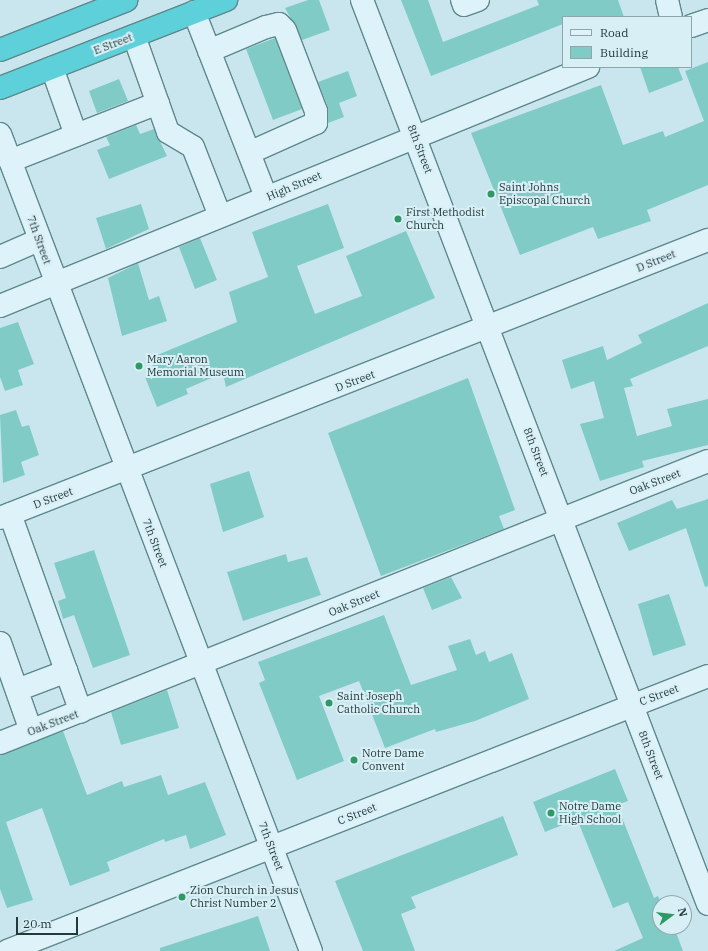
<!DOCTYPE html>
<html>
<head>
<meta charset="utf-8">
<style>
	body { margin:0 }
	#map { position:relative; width:708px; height:951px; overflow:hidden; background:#c9e6ee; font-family:"IBM Plex Serif",serif }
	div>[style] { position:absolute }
	.building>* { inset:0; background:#80cbc6 }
	.roads { filter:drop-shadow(1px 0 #5e888b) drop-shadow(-1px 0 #5e888b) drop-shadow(0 1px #5e888b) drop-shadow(0 -1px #5e888b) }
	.minor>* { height:22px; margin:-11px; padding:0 11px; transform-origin:11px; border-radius:11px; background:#ddf2f9 }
	.highway>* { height:22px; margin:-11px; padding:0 11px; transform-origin:11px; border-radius:11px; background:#5dd0da }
	.dots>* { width:11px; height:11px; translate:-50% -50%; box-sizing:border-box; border:2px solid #d9eff6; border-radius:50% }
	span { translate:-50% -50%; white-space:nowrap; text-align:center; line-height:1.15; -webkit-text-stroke:4px #d9eff6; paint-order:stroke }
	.street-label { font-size:11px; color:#213b3b }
	.poi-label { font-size:11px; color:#213b3b }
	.left { translate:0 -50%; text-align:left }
	.legend { position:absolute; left:562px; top:16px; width:130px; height:52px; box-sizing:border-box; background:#d9eff6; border:1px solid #8fa7ab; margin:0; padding:5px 7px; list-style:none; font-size:12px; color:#213b3b }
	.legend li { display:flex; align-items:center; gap:8px; height:20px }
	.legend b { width:20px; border:1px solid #8fa7ab }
	.north { position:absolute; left:652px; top:895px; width:40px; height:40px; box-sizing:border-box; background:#d9eff6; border:1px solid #8fa7ab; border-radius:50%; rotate:75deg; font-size:11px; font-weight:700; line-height:16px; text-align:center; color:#213b3b }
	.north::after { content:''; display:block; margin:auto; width:14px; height:18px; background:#2f9965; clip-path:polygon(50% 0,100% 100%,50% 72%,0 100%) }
	.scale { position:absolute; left:16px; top:917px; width:62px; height:18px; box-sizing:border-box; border:2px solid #213b3b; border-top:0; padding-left:5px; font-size:12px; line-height:14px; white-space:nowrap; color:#213b3b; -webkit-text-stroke:3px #d9eff6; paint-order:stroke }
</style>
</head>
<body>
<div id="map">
	<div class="building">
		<i style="clip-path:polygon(308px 0,319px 0,330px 30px,302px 40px,285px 8px)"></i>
		<i style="clip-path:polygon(401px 0,428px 0,443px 42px,539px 5px,537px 0,618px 0,624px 17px,563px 17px,563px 24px,431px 76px)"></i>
		<i style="clip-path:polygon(275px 38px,302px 109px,273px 120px,246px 49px)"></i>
		<i style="clip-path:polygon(708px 62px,708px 185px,647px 210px,651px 221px,598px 239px,593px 227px,520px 255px,471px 133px,601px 85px,623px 145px,663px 131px,665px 137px,704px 121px,685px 71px)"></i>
		<i style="clip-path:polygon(640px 67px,678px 67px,683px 80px,649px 93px)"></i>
		<i style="clip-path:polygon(348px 71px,357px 96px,339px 103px,344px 117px,328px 123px,328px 107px,318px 82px)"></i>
		<i style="clip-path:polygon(119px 79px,128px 101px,97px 113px,89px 91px)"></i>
		<i style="clip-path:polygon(136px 125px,140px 134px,154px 129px,167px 156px,109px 179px,97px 150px,110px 145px,106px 137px)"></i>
		<i style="clip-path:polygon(141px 204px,149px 229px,106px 249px,96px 218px)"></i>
		<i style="clip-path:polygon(328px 204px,344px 248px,297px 266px,315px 314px,362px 296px,346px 256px,406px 231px,435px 298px,226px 387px,223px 373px,186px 389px,188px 394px,157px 407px,145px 377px,155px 373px,150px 358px,237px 322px,229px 292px,268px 277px,252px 232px)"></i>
		<i style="clip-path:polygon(200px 238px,217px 280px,195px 289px,179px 247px)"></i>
		<i style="clip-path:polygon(138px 263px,149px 300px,159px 296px,167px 321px,122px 336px,108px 278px)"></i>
		<i style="clip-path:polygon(708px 303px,708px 346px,630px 379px,633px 386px,624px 388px,637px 436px,672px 426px,667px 409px,708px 399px,708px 445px,642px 461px,644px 467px,600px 481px,580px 424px,604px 418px,594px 381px,571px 389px,562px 360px,603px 346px,607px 360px,642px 343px,638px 335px)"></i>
		<i style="clip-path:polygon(18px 322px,34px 364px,18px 370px,23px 385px,5px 391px,0 377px,0 328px)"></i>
		<i style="clip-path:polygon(468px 378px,515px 510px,499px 516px,504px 529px,381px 576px,328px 433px)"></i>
		<i style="clip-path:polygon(16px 410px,22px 427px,29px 425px,39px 455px,21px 462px,25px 475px,3px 483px,0 415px)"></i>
		<i style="clip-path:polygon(249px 471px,264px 517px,223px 532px,210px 484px)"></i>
		<i style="clip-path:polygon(708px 499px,708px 586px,705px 587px,686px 528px,629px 551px,617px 523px,672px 500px,677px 509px)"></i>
		<i style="clip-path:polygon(94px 550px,130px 655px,93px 668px,74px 615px,63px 619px,58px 601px,66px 598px,54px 563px)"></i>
		<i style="clip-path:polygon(286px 554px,288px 562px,307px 557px,321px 595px,243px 621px,227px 572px)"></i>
		<i style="clip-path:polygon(451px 577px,462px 598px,432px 610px,423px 588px)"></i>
		<i style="clip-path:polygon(669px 594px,686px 645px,653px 656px,638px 604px)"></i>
		<i style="clip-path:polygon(384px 615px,411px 685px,457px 670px,448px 646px,470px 639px,476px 655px,485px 651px,489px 662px,512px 653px,529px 699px,475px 721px,436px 732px,435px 729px,385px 748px,359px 681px,319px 696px,344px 761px,297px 780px,259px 683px,265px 680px,258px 662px)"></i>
		<i style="clip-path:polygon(167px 690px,179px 728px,121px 745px,111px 712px)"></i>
		<i style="clip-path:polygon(63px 731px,87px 795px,122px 781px,124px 787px,161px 775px,168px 795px,205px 782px,226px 835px,190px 849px,186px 835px,165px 842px,164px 839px,107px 862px,110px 871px,70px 886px,42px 808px,6px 822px,33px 900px,7px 908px,0 889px,0 755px)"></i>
		<i style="clip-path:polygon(615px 769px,628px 801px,617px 805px,654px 898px,658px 896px,661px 903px,660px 927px,674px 927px,683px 951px,614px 951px,643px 938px,628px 902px,613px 908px,577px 819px,545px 832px,533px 802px)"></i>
		<i style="clip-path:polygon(503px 816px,518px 855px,411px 897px,416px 908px,401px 914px,415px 951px,363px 951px,335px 881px)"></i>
		<i style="clip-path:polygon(258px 916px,270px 951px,160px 951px,160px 948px)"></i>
	</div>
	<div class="roads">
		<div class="minor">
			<i style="left:362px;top:0;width:968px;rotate:69.06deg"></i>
			<i style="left:462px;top:0;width:5px;rotate:68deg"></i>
			<i style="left:464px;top:5px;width:15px;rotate:-20deg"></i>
			<i style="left:667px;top:0;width:17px;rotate:77deg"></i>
			<i style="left:194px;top:12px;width:199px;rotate:68.7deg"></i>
			<i style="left:691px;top:26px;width:18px;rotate:-19deg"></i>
			<i style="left:134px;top:36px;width:102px;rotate:70.5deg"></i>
			<i style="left:168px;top:132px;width:29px;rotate:31deg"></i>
			<i style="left:193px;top:147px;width:74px;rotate:68.6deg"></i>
			<i style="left:209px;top:51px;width:62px;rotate:-22.8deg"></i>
			<i style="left:266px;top:27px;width:13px;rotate:-13deg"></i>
			<i style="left:279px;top:24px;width:8px;rotate:45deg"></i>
			<i style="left:285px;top:30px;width:87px;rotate:69.1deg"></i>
			<i style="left:316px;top:111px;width:12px;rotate:90deg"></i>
			<i style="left:316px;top:123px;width:73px;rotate:155.9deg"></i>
			<i style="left:52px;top:68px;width:71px;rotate:70.3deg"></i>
			<i style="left:0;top:134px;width:874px;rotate:69.16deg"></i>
			<i style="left:10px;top:161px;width:159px;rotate:-21.4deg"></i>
			<i style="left:0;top:257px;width:43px;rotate:-23.6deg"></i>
			<i style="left:0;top:306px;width:635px;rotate:-22.12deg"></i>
			<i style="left:10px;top:514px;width:210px;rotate:70.3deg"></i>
			<i style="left:0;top:518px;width:761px;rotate:-21.44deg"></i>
			<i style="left:0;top:643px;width:93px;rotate:70.6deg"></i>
			<i style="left:17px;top:690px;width:53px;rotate:-20.8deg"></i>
			<i style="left:0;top:743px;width:762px;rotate:-21.72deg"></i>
			<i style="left:7px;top:951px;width:753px;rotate:-21.42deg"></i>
		</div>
		<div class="highway">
			<i style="left:0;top:50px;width:136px;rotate:-21.5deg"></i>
			<i style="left:0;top:88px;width:243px;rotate:-21.3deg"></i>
		</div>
	</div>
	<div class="dots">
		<i style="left:491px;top:194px;background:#2f9965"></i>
		<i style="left:398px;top:219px;background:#2f9965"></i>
		<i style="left:139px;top:366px;background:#2f9965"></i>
		<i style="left:329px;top:703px;background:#2f9965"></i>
		<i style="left:354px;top:760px;background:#2f9965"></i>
		<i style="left:551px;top:813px;background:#2f9965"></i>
		<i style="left:182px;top:897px;background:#2f9965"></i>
	</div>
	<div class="street-label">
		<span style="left:113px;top:44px;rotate:-21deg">E Street</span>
		<span style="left:420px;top:149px;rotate:69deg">8th Street</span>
		<span style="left:294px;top:186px;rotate:-23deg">High Street</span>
		<span style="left:39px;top:240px;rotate:70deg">7th Street</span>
		<span style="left:656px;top:261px;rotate:-22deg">D Street</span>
		<span style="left:355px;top:381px;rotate:-21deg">D Street</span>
		<span style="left:536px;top:452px;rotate:69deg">8th Street</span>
		<span style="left:655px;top:482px;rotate:-21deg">Oak Street</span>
		<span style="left:53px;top:498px;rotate:-21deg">D Street</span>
		<span style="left:155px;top:543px;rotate:69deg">7th Street</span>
		<span style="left:354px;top:603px;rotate:-22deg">Oak Street</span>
		<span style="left:659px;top:695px;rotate:-21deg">C Street</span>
		<span style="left:53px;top:723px;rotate:-21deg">Oak Street</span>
		<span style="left:651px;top:755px;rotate:69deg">8th Street</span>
		<span style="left:357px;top:814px;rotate:-22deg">C Street</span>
		<span style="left:271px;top:846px;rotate:69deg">7th Street</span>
	</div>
	<div class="poi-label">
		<span class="left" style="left:499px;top:194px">Saint Johns<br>Episcopal Church</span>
		<span class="left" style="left:406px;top:219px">First Methodist<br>Church</span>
		<span class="left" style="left:147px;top:366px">Mary Aaron<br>Memorial Museum</span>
		<span class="left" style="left:337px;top:703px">Saint Joseph<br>Catholic Church</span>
		<span class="left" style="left:362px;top:760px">Notre Dame<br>Convent</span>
		<span class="left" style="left:559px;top:813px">Notre Dame<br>High School</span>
		<span class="left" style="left:190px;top:897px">Zion Church in Jesus<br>Christ Number 2</span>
	</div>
	<ul class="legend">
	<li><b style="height:5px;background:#ddf2f9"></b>Road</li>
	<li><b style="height:11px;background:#80cbc6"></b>Building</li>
	</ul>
	<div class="north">N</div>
	<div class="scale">20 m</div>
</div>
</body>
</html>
